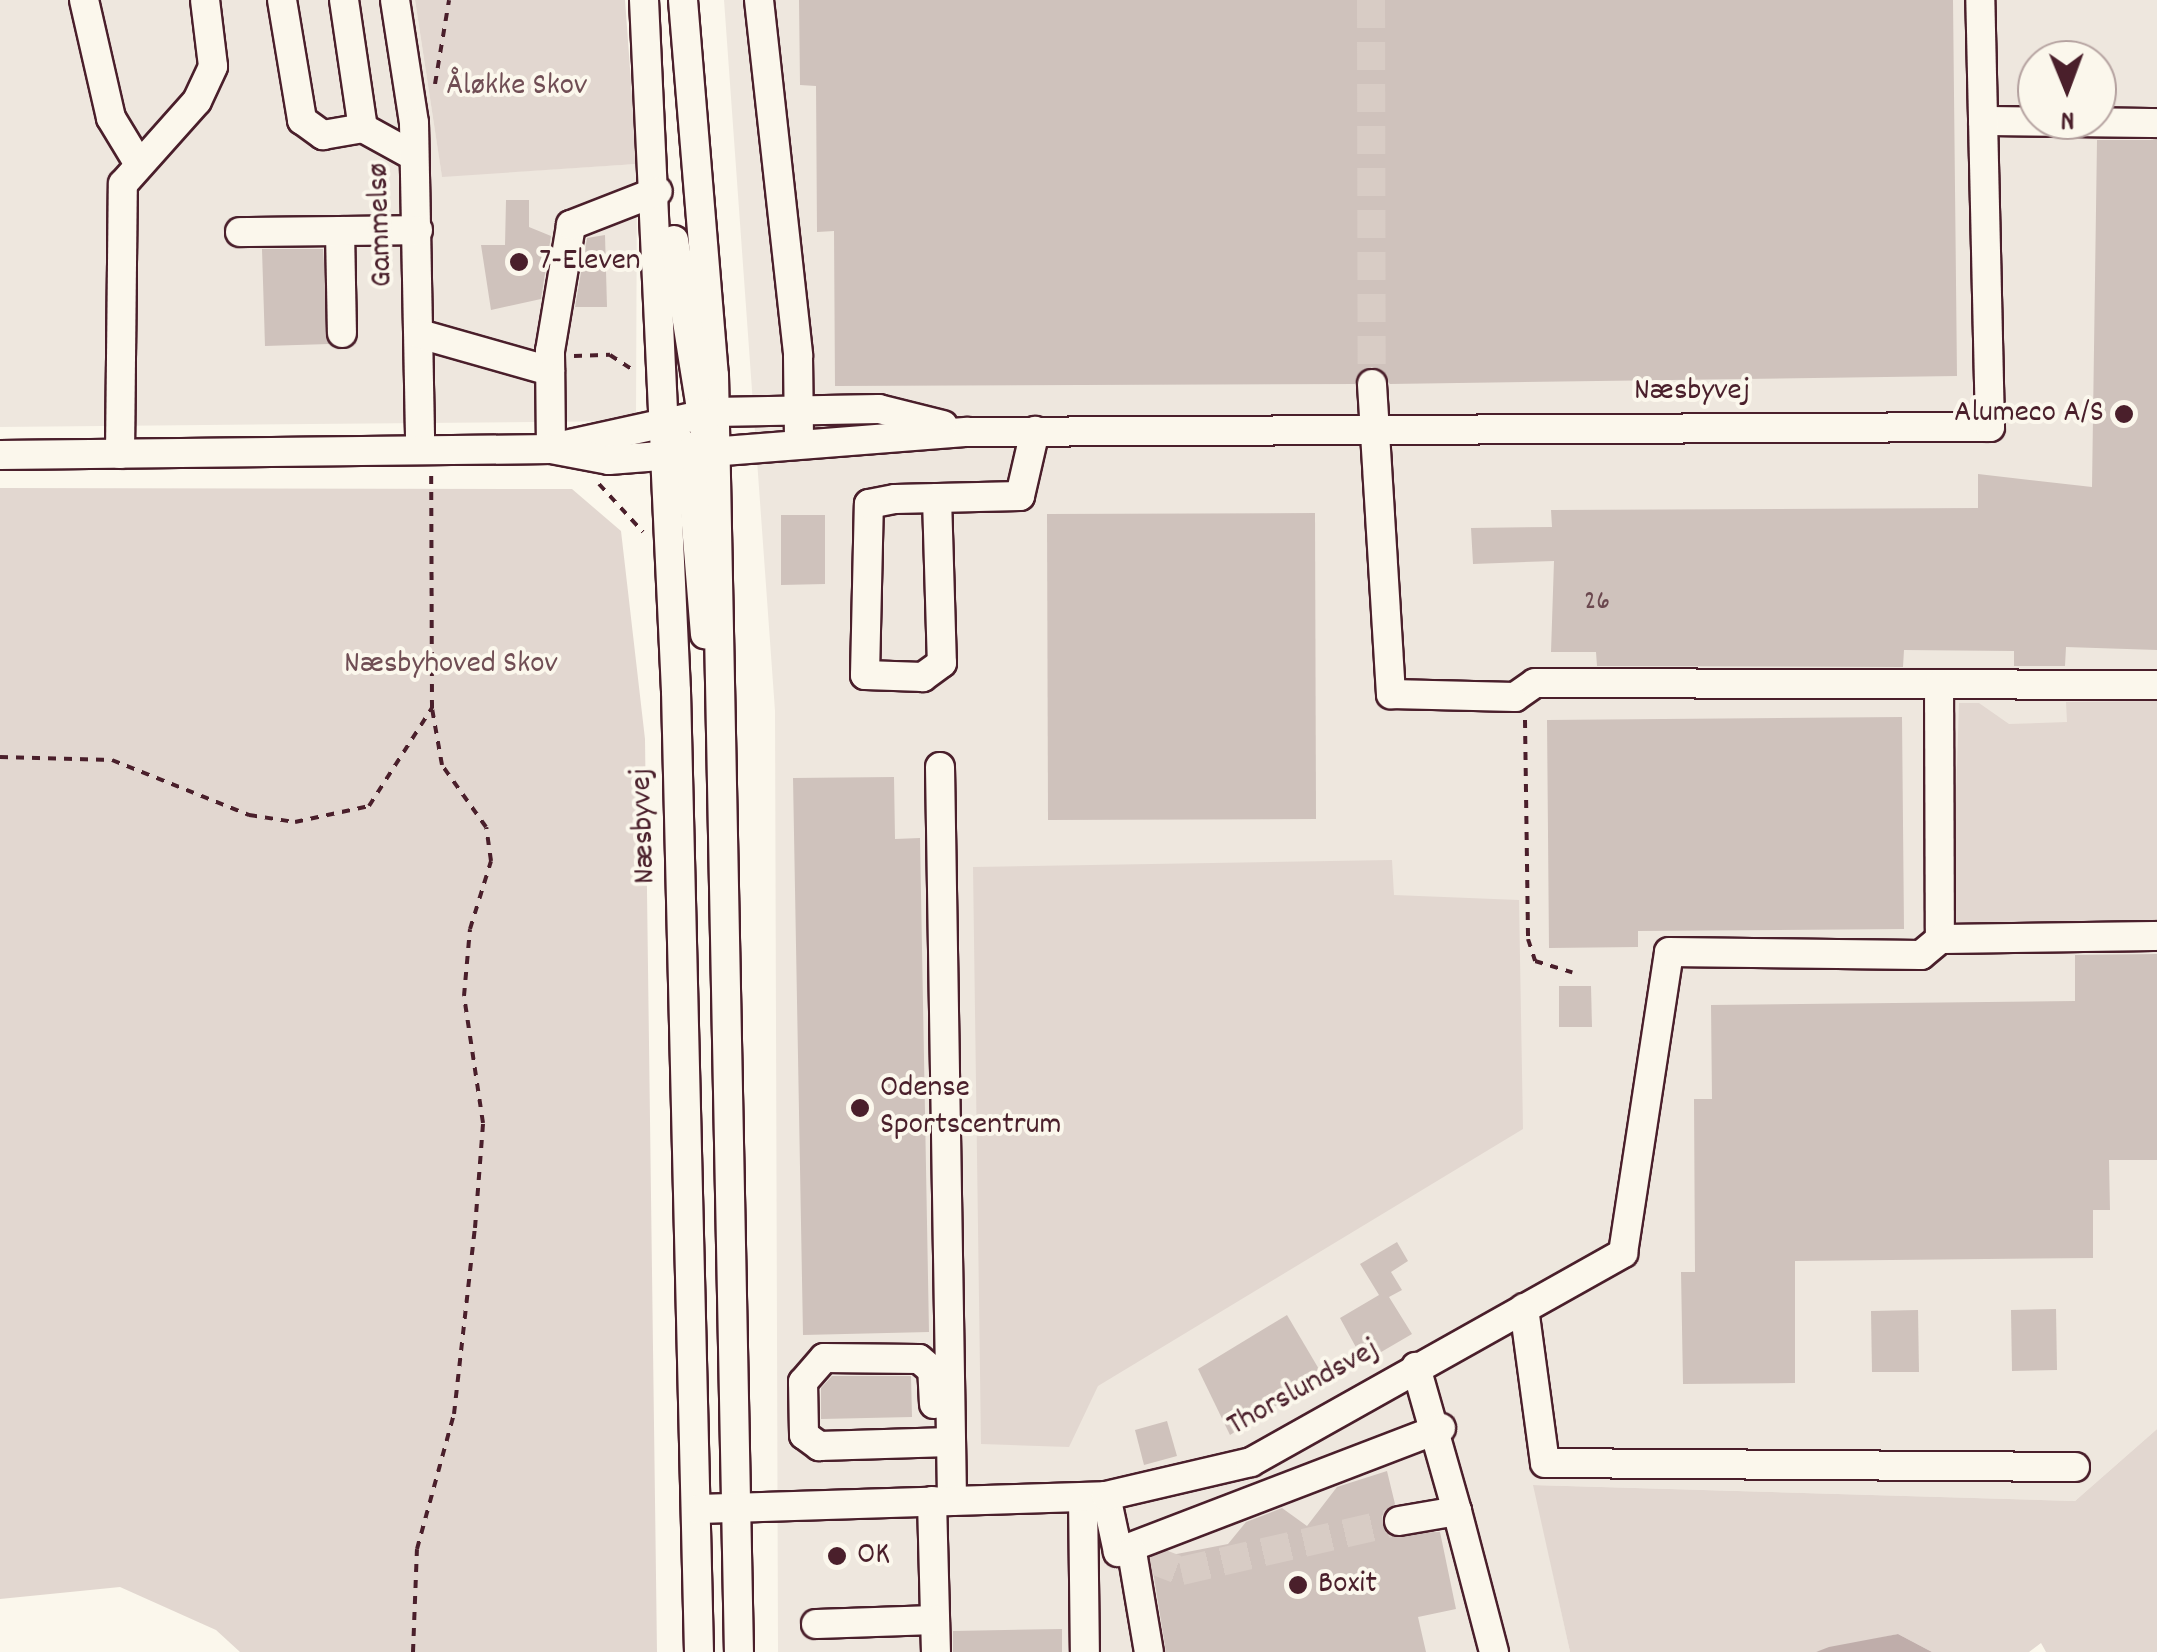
<!DOCTYPE html>
<html>
<head>
<meta charset="utf-8">
<style>
	body { margin:0 }
	#map { position:relative; width:2157px; height:1652px; overflow:hidden; background:#fbf7ec; font-family:Dekko,sans-serif }
	div>[style] { position:absolute }
	.built>* { inset:0; background:#eee7de }
	.green>* { inset:0; background:#e2d7d0 }
	.water>* { inset:0; background:#bfadaa }
	.building>* { inset:0; background:#cfc2bc }
	.minor-tunnel>* { height:28px; margin-top:-14px; transform-origin:0; background:repeating-linear-gradient(90deg,#d8ccc5 0 28px,transparent 0 42px) }
	.path>* { height:4px; margin-top:-2px; transform-origin:0; background:repeating-linear-gradient(90deg,#4a1f2b 0 8px,transparent 0 16px) }
	.roads { filter:drop-shadow(2px 0 #4a1f2b) drop-shadow(-2px 0 #4a1f2b) drop-shadow(0 2px #4a1f2b) drop-shadow(0 -2px #4a1f2b) }
	.minor>* { height:28px; margin:-14px; padding:0 14px; transform-origin:14px; border-radius:14px; background:#fbf7ec }
	.dots>* { width:28px; height:28px; translate:-50% -50%; box-sizing:border-box; border:5px solid #fbf7ec; border-radius:50% }
	span { translate:-50% -50%; white-space:nowrap; text-align:center; line-height:1.15; -webkit-text-stroke:8px #fbf7ec; paint-order:stroke }
	.number-label { font-size:28px; color:#6b484f }
	.number-label span { -webkit-text-stroke-width:0 }
	.park-label { font-size:32px; color:#704d54 }
	.street-label { font-size:32px; color:#4a1f2b }
	.poi-label { font-size:32px; color:#4a1f2b }
	.left { translate:0 -50%; text-align:left }
	.right { translate:-100% -50%; text-align:right }
	.north { position:absolute; left:2017px; top:40px; width:100px; height:100px; box-sizing:border-box; background:#fbf7ec; border:2px solid #b4a19f; border-radius:50%; rotate:179deg; font-size:28px; font-weight:700; line-height:40px; text-align:center; color:#4a1f2b }
	.north::after { content:''; display:block; margin:auto; width:35px; height:45px; background:#4a1f2b; clip-path:polygon(50% 0,100% 100%,50% 72%,0 100%) }
</style>
</head>
<body>
<div id="map">
	<div class="built">
		<i style="clip-path:polygon(0 0,415px 0,442px 176px,637px 164px,636px 421px,0 427px)"></i>
		<i style="clip-path:polygon(evenodd,724px 0,2157px 0,2157px 1429px,2075px 1501px,1534px 1485px,1570px 1652px,778px 1652px,775px 711px,724px 0,2037px 60px,2097px 60px,2097px 120px,2037px 120px,2037px 60px)"></i>
	</div>
	<div class="green">
		<i style="clip-path:polygon(415px 0,625px 0,637px 164px,442px 177px)"></i>
		<i style="clip-path:polygon(0 488px,572px 489px,621px 531px,645px 739px,657px 1652px,240px 1652px,216px 1630px,120px 1587px,0 1599px)"></i>
		<i style="clip-path:polygon(2157px 701px,2157px 924px,1952px 925px,1959px 703px,1979px 703px,2009px 724px,2067px 722px,2066px 702px)"></i>
		<i style="clip-path:polygon(1392px 860px,1394px 895px,1519px 900px,1523px 1129px,1098px 1386px,1069px 1447px,981px 1444px,973px 867px)"></i>
		<i style="clip-path:polygon(2157px 1429px,2157px 1652px,2046px 1652px,2041px 1643px,2029px 1652px,1932px 1652px,1898px 1634px,1816px 1652px,1570px 1652px,1533px 1485px,2075px 1501px)"></i>
	</div>
	<div class="water">
		<i style="clip-path:polygon(1898px 1634px,1932px 1652px,1816px 1652px,1829px 1647px)"></i>
	</div>
	<div class="building">
		<i style="clip-path:polygon(799px 0,1953px 0,1957px 376px,1390px 384px,1372px 367px,1355px 384px,835px 386px,834px 231px,817px 232px,816px 86px,800px 85px)"></i>
		<i style="clip-path:polygon(2097px 140px,2157px 140px,2157px 650px,2066px 647px,2065px 666px,2014px 666px,2014px 651px,1904px 650px,1903px 667px,1597px 666px,1596px 652px,1551px 652px,1554px 561px,1473px 564px,1471px 528px,1552px 527px,1551px 510px,1978px 508px,1978px 474px,2092px 487px)"></i>
		<i style="clip-path:polygon(506px 200px,529px 200px,529px 227px,551px 236px,541px 299px,491px 310px,481px 245px,505px 245px)"></i>
		<i style="clip-path:polygon(605px 235px,607px 307px,575px 307px,587px 238px)"></i>
		<i style="clip-path:polygon(262px 249px,323px 249px,329px 344px,265px 346px)"></i>
		<i style="clip-path:polygon(1315px 513px,1316px 819px,1048px 820px,1047px 514px)"></i>
		<i style="clip-path:polygon(781px 515px,825px 515px,825px 584px,781px 585px)"></i>
		<i style="clip-path:polygon(1902px 717px,1904px 929px,1638px 931px,1638px 947px,1549px 948px,1547px 720px)"></i>
		<i style="clip-path:polygon(894px 777px,895px 839px,920px 838px,929px 1332px,803px 1335px,793px 778px)"></i>
		<i style="clip-path:polygon(2157px 954px,2157px 1160px,2109px 1160px,2110px 1210px,2093px 1210px,2093px 1258px,1795px 1261px,1795px 1383px,1683px 1384px,1681px 1272px,1695px 1272px,1694px 1099px,1712px 1099px,1711px 1005px,2075px 1001px,2075px 955px)"></i>
		<i style="clip-path:polygon(1559px 986px,1591px 986px,1592px 1027px,1559px 1027px)"></i>
		<i style="clip-path:polygon(1397px 1242px,1408px 1261px,1391px 1272px,1402px 1290px,1389px 1297px,1412px 1334px,1364px 1362px,1340px 1318px,1379px 1295px,1360px 1264px)"></i>
		<i style="clip-path:polygon(2056px 1309px,2057px 1370px,2012px 1371px,2011px 1310px)"></i>
		<i style="clip-path:polygon(1918px 1310px,1919px 1372px,1872px 1372px,1871px 1311px)"></i>
		<i style="clip-path:polygon(1287px 1315px,1323px 1376px,1230px 1435px,1198px 1369px)"></i>
		<i style="clip-path:polygon(832px 1376px,911px 1376px,912px 1417px,821px 1419px,821px 1388px)"></i>
		<i style="clip-path:polygon(1167px 1421px,1177px 1456px,1144px 1465px,1135px 1430px)"></i>
		<i style="clip-path:polygon(1387px 1471px,1395px 1504px,1382px 1516px,1386px 1533px,1440px 1532px,1456px 1609px,1418px 1617px,1426px 1652px,1166px 1652px,1151px 1559px,1228px 1544px,1246px 1522px,1282px 1508px,1307px 1526px,1337px 1487px)"></i>
		<i style="clip-path:polygon(1062px 1629px,1062px 1652px,953px 1652px,953px 1631px)"></i>
	</div>
	<div class="minor-tunnel">
		<i style="left:1371px;top:0;width:384px;rotate:89.9deg"></i>
		<i style="left:1150px;top:1559px;width:33px;rotate:21deg"></i>
		<i style="left:1181px;top:1571px;width:224px;rotate:-12.9deg"></i>
	</div>
	<div class="path">
		<i style="left:435px;top:84px;width:85px;rotate:-80.5deg"></i>
		<i style="left:574px;top:356px;width:36px;rotate:-2deg"></i>
		<i style="left:610px;top:355px;width:30px;rotate:33deg"></i>
		<i style="left:599px;top:484px;width:65px;rotate:47.5deg"></i>
		<i style="left:1525px;top:720px;width:219px;rotate:89.2deg"></i>
		<i style="left:1528px;top:939px;width:23px;rotate:72deg"></i>
		<i style="left:1535px;top:961px;width:39px;rotate:17deg"></i>
		<i style="left:0;top:757px;width:112px;rotate:1.5deg"></i>
		<i style="left:112px;top:760px;width:148px;rotate:21.9deg"></i>
		<i style="left:249px;top:815px;width:47px;rotate:8.7deg"></i>
		<i style="left:295px;top:822px;width:76px;rotate:-12.2deg"></i>
		<i style="left:369px;top:806px;width:117px;rotate:-57.3deg"></i>
		<i style="left:413px;top:1652px;width:103px;rotate:-87.8deg"></i>
		<i style="left:417px;top:1549px;width:140px;rotate:-74.7deg"></i>
		<i style="left:454px;top:1414px;width:187px;rotate:-83.6deg"></i>
		<i style="left:475px;top:1228px;width:105px;rotate:-85.6deg"></i>
		<i style="left:483px;top:1123px;width:128px;rotate:-98.5deg"></i>
		<i style="left:464px;top:996px;width:67px;rotate:-84.9deg"></i>
		<i style="left:470px;top:929px;width:71px;rotate:-72.8deg"></i>
		<i style="left:491px;top:861px;width:34px;rotate:-98deg"></i>
		<i style="left:486px;top:827px;width:76px;rotate:-125.4deg"></i>
		<i style="left:442px;top:765px;width:58px;rotate:-100deg"></i>
		<i style="left:432px;top:708px;width:232px;rotate:-90.2deg"></i>
	</div>
	<div class="roads">
		<div class="minor">
			<i style="left:84px;top:0;width:121px;rotate:77.1deg"></i>
			<i style="left:111px;top:118px;width:50px;rotate:58.8deg"></i>
			<i style="left:282px;top:0;width:122px;rotate:80.5deg"></i>
			<i style="left:302px;top:120px;width:26px;rotate:36deg"></i>
			<i style="left:323px;top:135px;width:41px;rotate:-9.9deg"></i>
			<i style="left:363px;top:128px;width:58px;rotate:28.8deg"></i>
			<i style="left:344px;top:0;width:129px;rotate:81.6deg"></i>
			<i style="left:395px;top:0;width:124px;rotate:81.2deg"></i>
			<i style="left:414px;top:123px;width:326px;rotate:88.9deg"></i>
			<i style="left:644px;top:0;width:692px;rotate:87.35deg"></i>
			<i style="left:676px;top:691px;width:961px;rotate:88.63deg"></i>
			<i style="left:683px;top:0;width:376px;rotate:85.3deg"></i>
			<i style="left:714px;top:375px;width:1277px;rotate:88.88deg"></i>
			<i style="left:759px;top:0;width:358px;rotate:83.7deg"></i>
			<i style="left:798px;top:356px;width:86px;rotate:89.3deg"></i>
			<i style="left:1983px;top:121px;width:174px;rotate:0.7deg"></i>
			<i style="left:340px;top:231px;width:102px;rotate:88.9deg"></i>
			<i style="left:240px;top:232px;width:178px;rotate:-0.6deg"></i>
			<i style="left:674px;top:240px;width:195px;rotate:80.9deg"></i>
			<i style="left:420px;top:334px;width:135px;rotate:15.9deg"></i>
			<i style="left:1372px;top:384px;width:311px;rotate:86.5deg"></i>
			<i style="left:1391px;top:694px;width:124px;rotate:1.4deg"></i>
			<i style="left:1515px;top:697px;width:24px;rotate:-35deg"></i>
			<i style="left:1535px;top:683px;width:622px;rotate:0.18deg"></i>
			<i style="left:680px;top:442px;width:14px;rotate:45deg"></i>
			<i style="left:690px;top:452px;width:183px;rotate:85.3deg"></i>
			<i style="left:552px;top:448px;width:166px;rotate:-12.5deg"></i>
			<i style="left:714px;top:412px;width:165px;rotate:-1deg"></i>
			<i style="left:879px;top:409px;width:66px;rotate:14deg"></i>
			<i style="left:551px;top:449px;width:98px;rotate:-90.6deg"></i>
			<i style="left:550px;top:351px;width:128px;rotate:-80.5deg"></i>
			<i style="left:571px;top:225px;width:93px;rotate:-21.3deg"></i>
			<i style="left:120px;top:454px;width:270px;rotate:-89.4deg"></i>
			<i style="left:123px;top:184px;width:111px;rotate:-48.3deg"></i>
			<i style="left:197px;top:101px;width:38px;rotate:-65deg"></i>
			<i style="left:213px;top:66px;width:66px;rotate:-96.9deg"></i>
			<i style="left:0;top:455px;width:551px;rotate:-0.62deg"></i>
			<i style="left:551px;top:449px;width:59px;rotate:10.7deg"></i>
			<i style="left:609px;top:460px;width:360px;rotate:-4.5deg"></i>
			<i style="left:968px;top:432px;width:1022px;rotate:-0.28deg"></i>
			<i style="left:1990px;top:427px;width:427px;rotate:-91.3deg"></i>
			<i style="left:937px;top:498px;width:165px;rotate:88.3deg"></i>
			<i style="left:942px;top:663px;width:24px;rotate:144deg"></i>
			<i style="left:923px;top:677px;width:58px;rotate:-178deg"></i>
			<i style="left:865px;top:675px;width:171px;rotate:-88.7deg"></i>
			<i style="left:869px;top:504px;width:26px;rotate:-11deg"></i>
			<i style="left:895px;top:499px;width:42px;rotate:-1.4deg"></i>
			<i style="left:937px;top:498px;width:83px;rotate:-1.4deg"></i>
			<i style="left:1020px;top:496px;width:67px;rotate:-77deg"></i>
			<i style="left:1939px;top:685px;width:254px;rotate:89.8deg"></i>
			<i style="left:1940px;top:939px;width:217px;rotate:-0.8deg"></i>
			<i style="left:940px;top:767px;width:734px;rotate:89.06deg"></i>
			<i style="left:1524px;top:1308px;width:156px;rotate:82.3deg"></i>
			<i style="left:1545px;top:1463px;width:530px;rotate:0.43deg"></i>
			<i style="left:934px;top:1404px;width:34px;rotate:-93deg"></i>
			<i style="left:932px;top:1370px;width:17px;rotate:-140deg"></i>
			<i style="left:919px;top:1359px;width:95px;rotate:-179.4deg"></i>
			<i style="left:824px;top:1358px;width:32px;rotate:131deg"></i>
			<i style="left:803px;top:1382px;width:53px;rotate:88.9deg"></i>
			<i style="left:804px;top:1435px;width:19px;rotate:36deg"></i>
			<i style="left:819px;top:1446px;width:131px;rotate:-1.7deg"></i>
			<i style="left:1106px;top:1496px;width:57px;rotate:77.9deg"></i>
			<i style="left:1083px;top:1497px;width:155px;rotate:89.3deg"></i>
			<i style="left:932px;top:1501px;width:151px;rotate:88.5deg"></i>
			<i style="left:697px;top:1509px;width:409px;rotate:-1.8deg"></i>
			<i style="left:1106px;top:1496px;width:149px;rotate:-13.2deg"></i>
			<i style="left:1251px;top:1462px;width:427px;rotate:-29.3deg"></i>
			<i style="left:1623px;top:1253px;width:304px;rotate:-81.3deg"></i>
			<i style="left:1669px;top:952px;width:252px;rotate:0.7deg"></i>
			<i style="left:1921px;top:955px;width:25px;rotate:-40deg"></i>
			<i style="left:1457px;top:1511px;width:146px;rotate:75.3deg"></i>
			<i style="left:1399px;top:1521px;width:59px;rotate:-9.8deg"></i>
			<i style="left:1457px;top:1511px;width:150px;rotate:-105.9deg"></i>
			<i style="left:1118px;top:1552px;width:346px;rotate:-21deg"></i>
			<i style="left:1132px;top:1552px;width:101px;rotate:80.4deg"></i>
			<i style="left:816px;top:1624px;width:119px;rotate:-1.9deg"></i>
		</div>
	</div>
	<div class="dots">
		<i style="left:519px;top:262px;background:#4a1f2b"></i>
		<i style="left:2124px;top:414px;background:#4a1f2b"></i>
		<i style="left:860px;top:1108px;background:#4a1f2b"></i>
		<i style="left:837px;top:1556px;background:#4a1f2b"></i>
		<i style="left:1298px;top:1585px;background:#4a1f2b"></i>
	</div>
	<div class="number-label">
		<span style="left:1597px;top:603px">26</span>
	</div>
	<div class="park-label">
		<span style="left:517px;top:87px">Åløkke Skov</span>
		<span style="left:451px;top:665px">Næsbyhoved Skov</span>
	</div>
	<div class="street-label">
		<span style="left:382px;top:225px;rotate:-92deg">Gammelsø</span>
		<span style="left:1692px;top:392px">Næsbyvej</span>
		<span style="left:645px;top:826px;rotate:-92deg">Næsbyvej</span>
		<span style="left:1304px;top:1389px;rotate:-29deg">Thorslundsvej</span>
	</div>
	<div class="poi-label">
		<span class="left" style="left:539px;top:262px">7-Eleven</span>
		<span class="right" style="left:2104px;top:414px">Alumeco A/S</span>
		<span class="left" style="left:880px;top:1108px">Odense<br>Sportscentrum</span>
		<span class="left" style="left:857px;top:1556px">OK</span>
		<span class="left" style="left:1318px;top:1585px">Boxit</span>
	</div>
	<div class="north">N</div>
</div>
</body>
</html>
